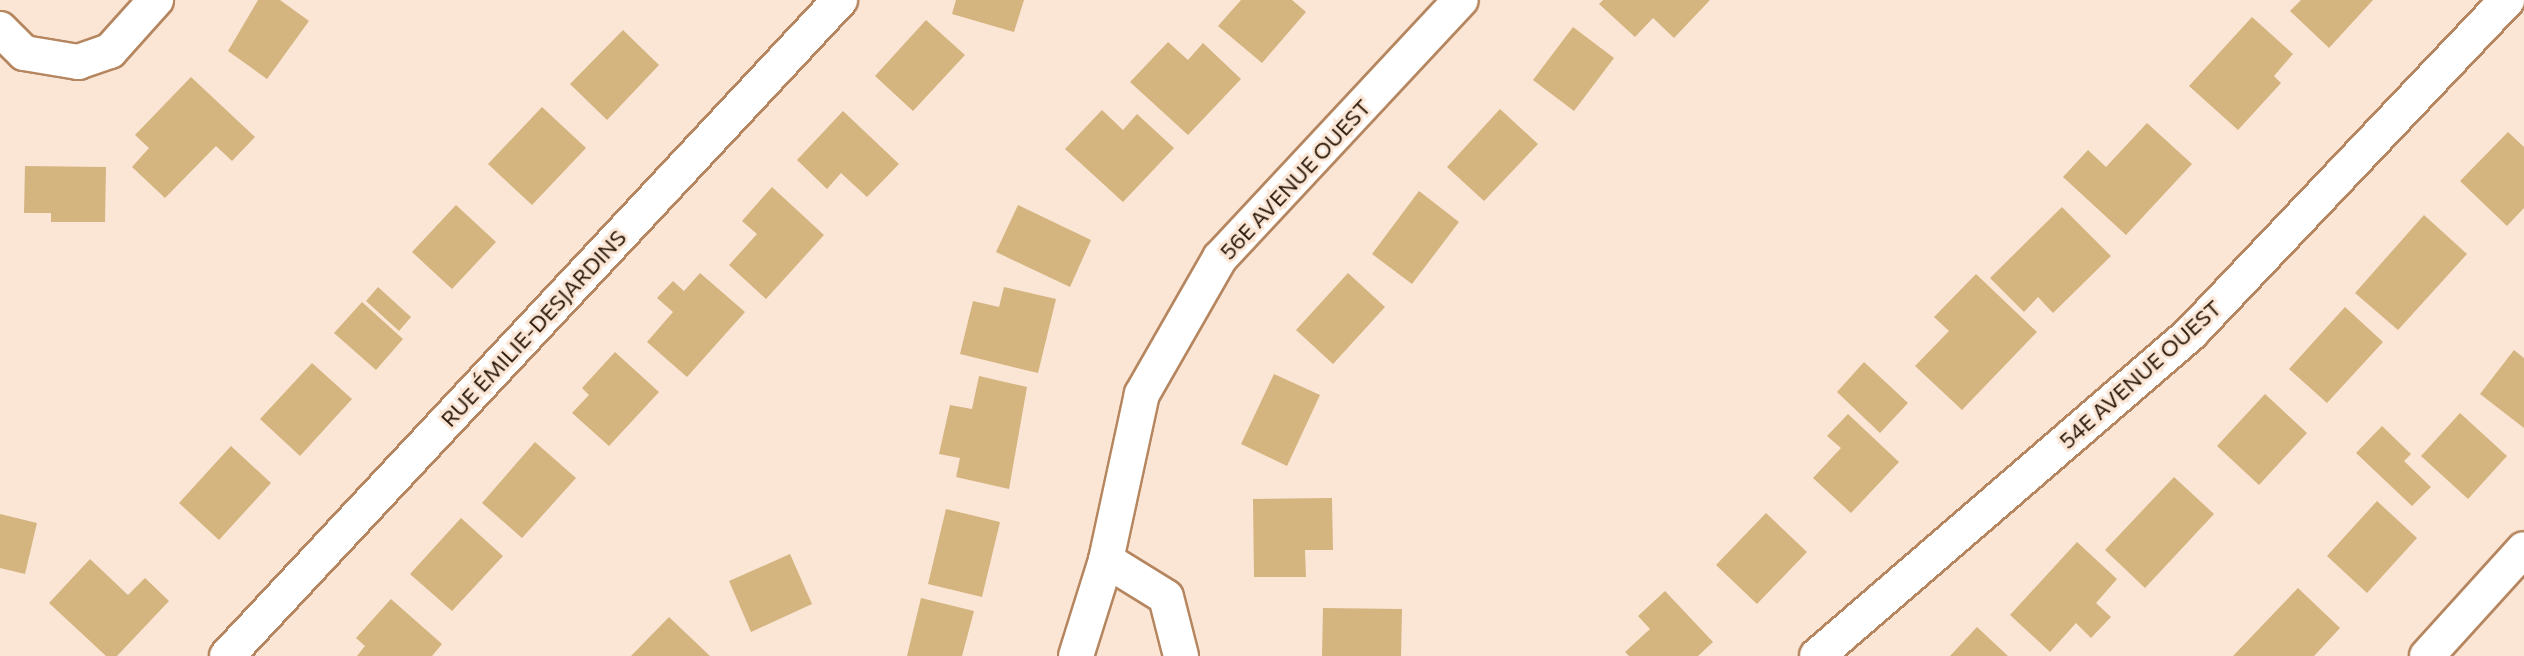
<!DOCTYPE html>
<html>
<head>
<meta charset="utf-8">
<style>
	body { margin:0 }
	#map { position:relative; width:2524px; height:656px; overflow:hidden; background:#fbe6d6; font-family:Commissioner,sans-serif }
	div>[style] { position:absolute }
	.building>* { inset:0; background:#d4b47f }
	.roads { filter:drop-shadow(2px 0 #b5865f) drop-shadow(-2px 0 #b5865f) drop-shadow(0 2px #b5865f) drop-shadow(0 -2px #b5865f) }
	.minor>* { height:34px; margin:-17px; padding:0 17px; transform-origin:17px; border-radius:17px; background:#fff }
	span { translate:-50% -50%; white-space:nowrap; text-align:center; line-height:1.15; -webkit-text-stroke:6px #fbe6d6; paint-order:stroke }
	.street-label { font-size:22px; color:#2c1a0a }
</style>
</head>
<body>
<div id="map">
	<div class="building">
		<i style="clip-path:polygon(258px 0,280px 0,309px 21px,267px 79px,228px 51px)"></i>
		<i style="clip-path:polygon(956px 0,1024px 0,1014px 32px,952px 14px)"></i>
		<i style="clip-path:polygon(1241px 0,1292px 0,1306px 12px,1262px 63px,1218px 26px)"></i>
		<i style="clip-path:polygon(1603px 0,1710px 0,1674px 38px,1653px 18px,1635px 37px,1599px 4px)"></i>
		<i style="clip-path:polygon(2301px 0,2373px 0,2329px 48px,2290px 11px)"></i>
		<i style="clip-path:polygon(2252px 17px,2293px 54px,2274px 76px,2281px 83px,2238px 130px,2189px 86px)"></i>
		<i style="clip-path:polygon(926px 20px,965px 55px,913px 111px,875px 76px)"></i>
		<i style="clip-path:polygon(1573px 27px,1614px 58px,1574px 111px,1533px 80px)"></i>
		<i style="clip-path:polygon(623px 30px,659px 65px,607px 120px,570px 84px)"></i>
		<i style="clip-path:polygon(1168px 42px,1188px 60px,1203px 43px,1241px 79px,1188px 135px,1130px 82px)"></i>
		<i style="clip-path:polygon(191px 77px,255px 137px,232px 161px,216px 146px,165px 198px,132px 167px,149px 148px,135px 135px)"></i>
		<i style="clip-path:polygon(542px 107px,586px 148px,532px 205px,488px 164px)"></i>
		<i style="clip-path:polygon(1500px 109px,1538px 144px,1484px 201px,1447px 167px)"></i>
		<i style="clip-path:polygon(1102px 110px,1123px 130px,1137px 114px,1174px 148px,1123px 202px,1065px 149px)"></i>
		<i style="clip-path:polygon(843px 111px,899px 164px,867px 197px,841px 173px,827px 189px,797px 160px)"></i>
		<i style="clip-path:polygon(2147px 123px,2192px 164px,2126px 235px,2063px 177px,2088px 150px,2106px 167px)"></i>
		<i style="clip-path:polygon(2508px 132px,2524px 147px,2524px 208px,2507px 226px,2460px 181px)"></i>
		<i style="clip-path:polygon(25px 166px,106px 167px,105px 222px,51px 222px,51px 213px,24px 213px)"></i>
		<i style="clip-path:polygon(772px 187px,824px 235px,766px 299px,729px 265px,757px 234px,742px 221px)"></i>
		<i style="clip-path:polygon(1419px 191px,1459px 222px,1412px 284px,1372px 254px)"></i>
		<i style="clip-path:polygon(456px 205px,496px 242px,452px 289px,412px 252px)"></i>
		<i style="clip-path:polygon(1018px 205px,1091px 240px,1070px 287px,996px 252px)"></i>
		<i style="clip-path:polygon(2062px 207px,2111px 256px,2053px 313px,2038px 297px,2024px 312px,1990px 278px)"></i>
		<i style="clip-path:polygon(2424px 215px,2467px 254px,2398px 330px,2355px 293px)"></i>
		<i style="clip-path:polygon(700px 273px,745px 312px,687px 377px,647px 342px,673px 312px,657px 298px,673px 281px,684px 291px)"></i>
		<i style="clip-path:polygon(1348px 273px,1385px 307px,1333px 364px,1296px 330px)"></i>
		<i style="clip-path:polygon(1976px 274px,2037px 332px,1962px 410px,1915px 366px,1949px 331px,1934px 317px)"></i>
		<i style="clip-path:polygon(378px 287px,411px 317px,399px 331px,366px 301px)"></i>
		<i style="clip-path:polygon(1004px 287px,1056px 299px,1038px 373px,960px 354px,973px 301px,999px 307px)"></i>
		<i style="clip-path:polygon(362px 302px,403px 339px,376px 370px,334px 333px)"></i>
		<i style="clip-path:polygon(2345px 307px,2383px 342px,2327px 403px,2289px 369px)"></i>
		<i style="clip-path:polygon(2514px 350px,2524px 358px,2524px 428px,2480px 394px)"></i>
		<i style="clip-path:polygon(615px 352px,659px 392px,609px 446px,572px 413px,589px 395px,582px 388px)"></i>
		<i style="clip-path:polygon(1864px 362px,1908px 403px,1880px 433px,1837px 392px)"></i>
		<i style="clip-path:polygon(312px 363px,352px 399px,300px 456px,260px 419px)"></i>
		<i style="clip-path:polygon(1274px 374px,1320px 395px,1287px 466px,1241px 444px)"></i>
		<i style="clip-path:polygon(979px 376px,1027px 387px,1009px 489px,956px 477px,960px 458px,939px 454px,950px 405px,972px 409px)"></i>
		<i style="clip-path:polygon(2265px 394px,2307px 433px,2259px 485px,2217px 446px)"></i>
		<i style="clip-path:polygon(2460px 413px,2507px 456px,2468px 499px,2421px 456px)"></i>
		<i style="clip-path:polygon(1848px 414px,1899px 462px,1851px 513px,1813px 478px,1841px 448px,1827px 436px)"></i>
		<i style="clip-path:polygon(2382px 426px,2411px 454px,2404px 461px,2431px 487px,2412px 506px,2356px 453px)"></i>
		<i style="clip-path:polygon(535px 442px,576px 478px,522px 538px,482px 503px)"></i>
		<i style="clip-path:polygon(231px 446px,271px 483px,219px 540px,179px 503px)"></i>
		<i style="clip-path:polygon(2174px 477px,2214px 514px,2145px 588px,2105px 550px)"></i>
		<i style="clip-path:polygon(1332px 498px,1333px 550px,1305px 550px,1306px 577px,1254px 577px,1253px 499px)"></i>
		<i style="clip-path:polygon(2377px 501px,2417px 538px,2367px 593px,2327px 556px)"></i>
		<i style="clip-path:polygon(946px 509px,1000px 522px,982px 597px,928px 584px)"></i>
		<i style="clip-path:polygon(1766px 513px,1807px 552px,1757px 604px,1716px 565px)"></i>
		<i style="clip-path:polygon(0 514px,37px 523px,25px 574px,0 568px)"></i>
		<i style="clip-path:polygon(461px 518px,503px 556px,452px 611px,410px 574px)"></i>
		<i style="clip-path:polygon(2077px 542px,2117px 579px,2096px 603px,2111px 617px,2091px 638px,2076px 623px,2050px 652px,2010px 615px)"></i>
		<i style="clip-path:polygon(790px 554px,812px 604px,751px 632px,729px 581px)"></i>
		<i style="clip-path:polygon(90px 559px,128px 595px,145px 578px,169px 601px,117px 656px,106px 656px,49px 603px)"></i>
		<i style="clip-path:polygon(2298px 588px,2340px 628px,2314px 656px,2233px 656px)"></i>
		<i style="clip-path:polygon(1665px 591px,1713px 642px,1698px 656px,1629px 656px,1625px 652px,1650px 629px,1638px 616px)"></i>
		<i style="clip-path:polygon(921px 598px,974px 611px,962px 656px,907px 656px)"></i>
		<i style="clip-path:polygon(391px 599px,442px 644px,432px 656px,357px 656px,365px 646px,356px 638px)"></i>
		<i style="clip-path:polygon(1323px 608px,1402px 609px,1401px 656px,1322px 656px)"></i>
		<i style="clip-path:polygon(669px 617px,710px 656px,631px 656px)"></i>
		<i style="clip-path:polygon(1977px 627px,2008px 656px,1950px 656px)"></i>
	</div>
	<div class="roads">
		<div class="minor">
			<i style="left:0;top:29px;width:34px;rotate:45deg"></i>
			<i style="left:24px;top:53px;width:55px;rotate:9.5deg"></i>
			<i style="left:78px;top:62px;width:34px;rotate:-19deg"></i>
			<i style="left:110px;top:51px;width:69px;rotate:-48deg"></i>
			<i style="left:1106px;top:560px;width:70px;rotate:31.7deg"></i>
			<i style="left:1166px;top:597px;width:61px;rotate:75.7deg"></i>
			<i style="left:227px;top:656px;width:898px;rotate:-46.94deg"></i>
			<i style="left:1076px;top:656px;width:101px;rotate:-72.6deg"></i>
			<i style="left:1106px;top:560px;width:170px;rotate:-77.8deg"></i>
			<i style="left:1142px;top:394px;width:157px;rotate:-60.2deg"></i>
			<i style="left:1220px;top:258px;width:353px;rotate:-47deg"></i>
			<i style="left:1817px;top:656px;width:496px;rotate:-40.8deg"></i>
			<i style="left:2192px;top:332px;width:458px;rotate:-46.5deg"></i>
			<i style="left:2427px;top:656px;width:144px;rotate:-47.8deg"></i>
		</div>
	</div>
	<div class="street-label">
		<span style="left:1295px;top:179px;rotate:-47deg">56E AVENUE OUEST</span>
		<span style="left:533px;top:328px;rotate:-47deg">RUE ÉMILIE-DESJARDINS</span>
		<span style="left:2140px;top:374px;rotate:-42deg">54E AVENUE OUEST</span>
	</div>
</div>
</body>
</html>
